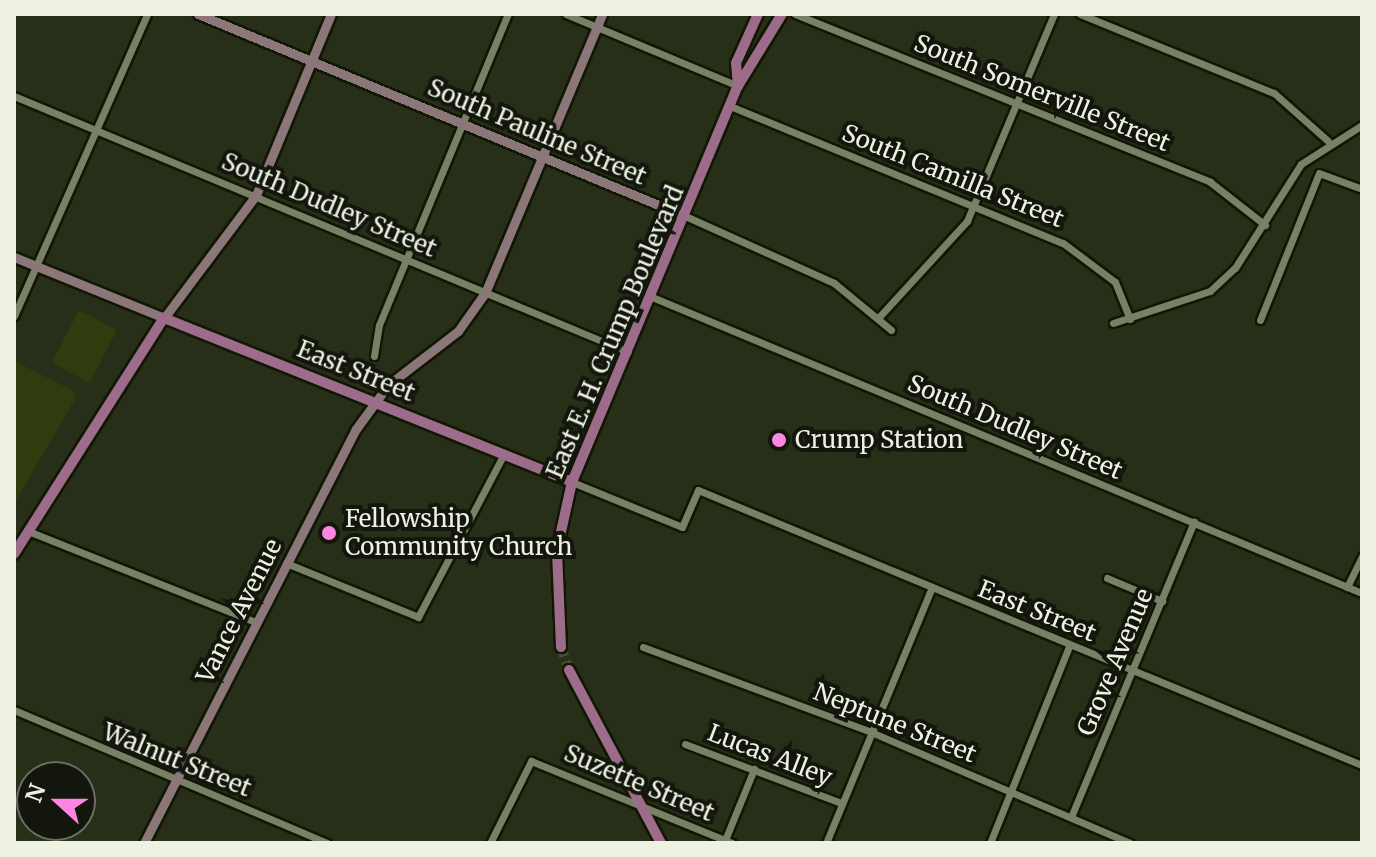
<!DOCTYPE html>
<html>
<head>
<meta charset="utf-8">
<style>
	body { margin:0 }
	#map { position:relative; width:1376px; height:857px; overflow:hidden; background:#282f18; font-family:Merriweather,serif }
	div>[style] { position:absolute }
	.green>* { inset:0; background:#313c0e }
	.primary-tunnel>* { height:10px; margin-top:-5px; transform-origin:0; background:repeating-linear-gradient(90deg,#464c36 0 10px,transparent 0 15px) }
	.roads { filter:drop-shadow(2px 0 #111703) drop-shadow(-2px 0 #111703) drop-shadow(0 2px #111703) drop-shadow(0 -2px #111703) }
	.street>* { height:7px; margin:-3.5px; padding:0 3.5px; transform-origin:3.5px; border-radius:3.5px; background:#788066 }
	.secondary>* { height:9px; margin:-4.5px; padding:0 4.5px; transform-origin:4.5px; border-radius:4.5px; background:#8b7679 }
	.primary>* { height:10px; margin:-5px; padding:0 5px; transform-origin:5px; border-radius:5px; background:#9e6c8b }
	.dots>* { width:22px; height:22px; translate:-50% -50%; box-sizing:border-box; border:4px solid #13160c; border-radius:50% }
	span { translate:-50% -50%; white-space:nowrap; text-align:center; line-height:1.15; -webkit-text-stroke:8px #13160c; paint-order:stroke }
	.street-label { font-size:24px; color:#edf2e3 }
	.poi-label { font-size:24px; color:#edf2e3 }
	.left { translate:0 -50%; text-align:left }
	.frame { position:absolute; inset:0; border:16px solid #edf2e3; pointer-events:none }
	.north { position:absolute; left:16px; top:761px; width:80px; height:80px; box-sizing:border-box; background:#13160c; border:2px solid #6a6e62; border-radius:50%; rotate:291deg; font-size:22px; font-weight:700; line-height:32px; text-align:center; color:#edf2e3 }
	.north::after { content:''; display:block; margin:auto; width:28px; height:36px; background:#fd86e3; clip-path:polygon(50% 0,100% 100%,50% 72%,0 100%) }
</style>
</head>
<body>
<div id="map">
	<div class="green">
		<i style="clip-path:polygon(79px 310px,117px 330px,90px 383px,52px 363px)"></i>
		<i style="clip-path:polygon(14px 361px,74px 391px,75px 399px,14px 504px)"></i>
	</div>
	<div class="primary-tunnel">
		<i style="left:561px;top:647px;width:24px;rotate:71deg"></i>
	</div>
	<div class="roads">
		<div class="street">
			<i style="left:566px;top:14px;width:186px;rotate:22.7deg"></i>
			<i style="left:795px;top:14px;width:448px;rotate:22deg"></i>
			<i style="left:1210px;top:182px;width:70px;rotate:38deg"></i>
			<i style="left:1080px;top:14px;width:209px;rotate:22.2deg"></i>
			<i style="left:1274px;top:93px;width:72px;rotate:41.6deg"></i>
			<i style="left:14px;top:96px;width:665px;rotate:22.63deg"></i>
			<i style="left:730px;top:106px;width:360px;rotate:22.4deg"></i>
			<i style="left:1063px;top:243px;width:65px;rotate:36.9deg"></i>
			<i style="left:1115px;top:282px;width:40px;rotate:68deg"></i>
			<i style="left:685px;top:216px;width:163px;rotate:24.2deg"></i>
			<i style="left:834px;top:283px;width:74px;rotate:39.5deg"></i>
			<i style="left:652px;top:297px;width:769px;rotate:22.63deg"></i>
			<i style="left:14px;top:316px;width:330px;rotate:-66.2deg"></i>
			<i style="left:879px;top:317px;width:130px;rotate:-47.5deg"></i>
			<i style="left:967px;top:221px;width:225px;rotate:-67.2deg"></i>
			<i style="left:1260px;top:320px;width:158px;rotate:-68.1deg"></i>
			<i style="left:1319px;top:173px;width:46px;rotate:20.4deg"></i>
			<i style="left:1113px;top:323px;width:102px;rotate:-18.3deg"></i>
			<i style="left:1210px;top:291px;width:34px;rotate:-43deg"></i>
			<i style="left:1235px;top:268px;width:123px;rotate:-57.6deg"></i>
			<i style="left:1301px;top:164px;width:72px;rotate:-32.6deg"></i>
			<i style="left:374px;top:356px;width:31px;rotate:-81deg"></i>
			<i style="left:379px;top:325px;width:337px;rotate:-67.5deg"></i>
			<i style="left:572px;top:482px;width:119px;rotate:22.2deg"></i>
			<i style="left:682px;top:527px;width:40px;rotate:-66.6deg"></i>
			<i style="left:698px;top:490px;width:719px;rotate:22.5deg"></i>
			<i style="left:28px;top:531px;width:245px;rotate:21.8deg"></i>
			<i style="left:286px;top:563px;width:143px;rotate:22.2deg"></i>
			<i style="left:418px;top:617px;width:184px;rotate:-62.2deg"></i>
			<i style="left:1107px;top:578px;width:60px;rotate:22.7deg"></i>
			<i style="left:1347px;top:587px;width:34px;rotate:-64deg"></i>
			<i style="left:643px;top:647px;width:243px;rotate:20.4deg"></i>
			<i style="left:871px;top:732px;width:282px;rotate:23.2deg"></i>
			<i style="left:14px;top:710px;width:340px;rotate:23deg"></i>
			<i style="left:685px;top:744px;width:167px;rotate:20.7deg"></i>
			<i style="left:1071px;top:817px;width:320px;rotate:-67.4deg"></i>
			<i style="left:725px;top:840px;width:77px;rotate:-67.8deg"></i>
			<i style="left:490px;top:843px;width:92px;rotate:-63.4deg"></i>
			<i style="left:531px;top:761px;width:217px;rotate:22.2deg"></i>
			<i style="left:826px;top:843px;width:275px;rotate:-67.5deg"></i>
			<i style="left:990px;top:843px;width:212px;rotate:-68.1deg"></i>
		</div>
		<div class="secondary">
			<i style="left:198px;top:14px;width:527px;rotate:22.53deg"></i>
			<i style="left:14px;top:257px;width:162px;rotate:22.1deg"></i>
			<i style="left:164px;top:318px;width:154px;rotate:-53.2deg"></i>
			<i style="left:256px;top:195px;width:196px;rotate:-67.5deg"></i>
			<i style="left:144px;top:843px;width:465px;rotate:-62.9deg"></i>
			<i style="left:356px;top:429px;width:54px;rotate:-54deg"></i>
			<i style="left:388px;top:385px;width:88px;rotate:-37.6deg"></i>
			<i style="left:458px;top:331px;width:47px;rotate:-54.6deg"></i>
			<i style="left:485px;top:293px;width:303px;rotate:-67.2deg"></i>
		</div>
		<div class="primary">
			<i style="left:738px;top:86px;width:23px;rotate:-95deg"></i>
			<i style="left:736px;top:63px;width:54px;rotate:-65.8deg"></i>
			<i style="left:14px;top:554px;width:280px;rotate:-57.6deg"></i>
			<i style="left:164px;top:318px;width:440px;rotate:21.9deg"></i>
			<i style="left:561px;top:647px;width:97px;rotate:-92.4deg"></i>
			<i style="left:557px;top:550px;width:70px;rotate:-77.6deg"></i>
			<i style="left:572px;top:482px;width:429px;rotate:-67.3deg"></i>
			<i style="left:738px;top:86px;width:84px;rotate:-58.6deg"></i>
			<i style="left:569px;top:670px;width:196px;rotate:62deg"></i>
		</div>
	</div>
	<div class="dots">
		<i style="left:779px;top:440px;background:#fd86e3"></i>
		<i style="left:329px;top:533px;background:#fd86e3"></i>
	</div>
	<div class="street-label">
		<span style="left:1042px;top:93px;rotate:22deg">South Somerville Street</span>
		<span style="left:537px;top:132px;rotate:23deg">South Pauline Street</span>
		<span style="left:953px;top:176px;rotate:22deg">South Camilla Street</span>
		<span style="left:329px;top:205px;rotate:23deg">South Dudley Street</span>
		<span style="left:615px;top:332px;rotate:-67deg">East E. H. Crump Boulevard</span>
		<span style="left:356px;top:371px;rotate:22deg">East Street</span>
		<span style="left:1015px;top:427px;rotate:23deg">South Dudley Street</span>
		<span style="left:239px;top:611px;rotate:-63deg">Vance Avenue</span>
		<span style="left:1037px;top:611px;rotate:22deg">East Street</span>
		<span style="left:1115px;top:662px;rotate:-67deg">Grove Avenue</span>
		<span style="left:895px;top:723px;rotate:22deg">Neptune Street</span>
		<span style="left:770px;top:755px;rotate:21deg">Lucas Alley</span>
		<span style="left:177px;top:760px;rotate:22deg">Walnut Street</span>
		<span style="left:639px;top:783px;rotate:23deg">Suzette Street</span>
	</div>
	<div class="poi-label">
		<span class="left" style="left:795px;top:440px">Crump Station</span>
		<span class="left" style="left:345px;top:533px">Fellowship<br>Community Church</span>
	</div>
	<div class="frame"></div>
	<div class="north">N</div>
</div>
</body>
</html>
